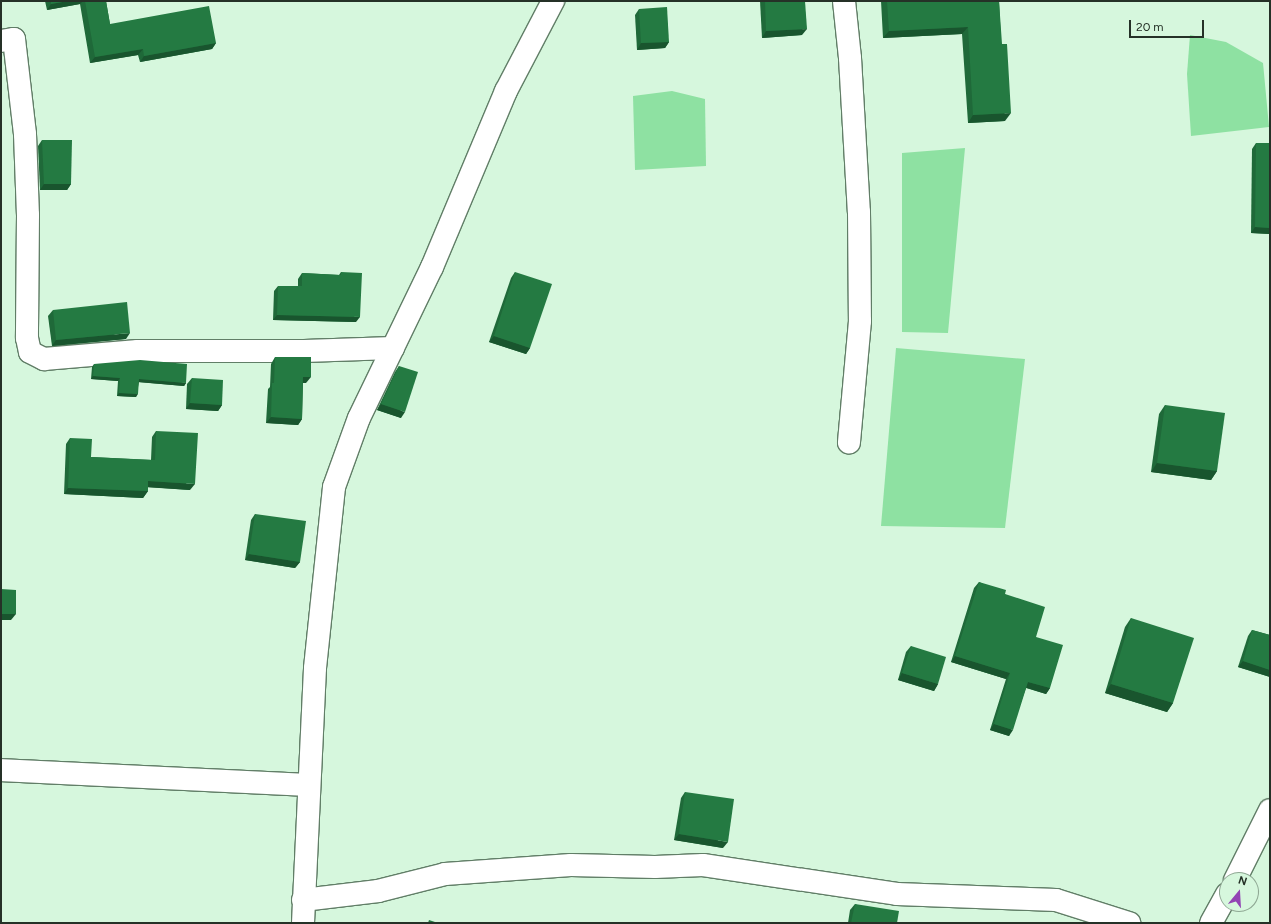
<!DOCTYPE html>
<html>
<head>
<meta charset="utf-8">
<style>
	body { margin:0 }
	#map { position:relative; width:1271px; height:924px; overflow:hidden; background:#d6f7dd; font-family:Figtree,sans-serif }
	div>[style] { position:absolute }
	.water>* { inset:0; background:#8ee1a2 }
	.roads { filter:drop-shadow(1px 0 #617e67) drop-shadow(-1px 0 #617e67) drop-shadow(0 1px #617e67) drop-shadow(0 -1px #617e67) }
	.minor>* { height:22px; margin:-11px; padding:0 11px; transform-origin:11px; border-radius:11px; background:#fff }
	.wall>* { inset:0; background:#1f6939 }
	.shaded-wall>* { inset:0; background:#19552e }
	.building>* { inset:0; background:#247a42 }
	span { translate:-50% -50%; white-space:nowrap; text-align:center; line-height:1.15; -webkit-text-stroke:4px #d6f7dd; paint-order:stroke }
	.frame { position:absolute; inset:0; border:2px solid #253127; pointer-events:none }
	.north { position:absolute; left:1219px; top:872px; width:40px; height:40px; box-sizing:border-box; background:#d6f7dd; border:1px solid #8fa894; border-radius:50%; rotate:18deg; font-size:11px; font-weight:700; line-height:16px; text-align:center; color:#253127 }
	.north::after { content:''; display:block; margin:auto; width:14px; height:18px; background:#9244b4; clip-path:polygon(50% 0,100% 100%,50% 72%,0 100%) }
	.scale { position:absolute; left:1129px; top:20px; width:75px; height:18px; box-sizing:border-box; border:2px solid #253127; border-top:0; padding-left:5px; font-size:12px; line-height:14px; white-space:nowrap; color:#253127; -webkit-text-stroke:3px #d6f7dd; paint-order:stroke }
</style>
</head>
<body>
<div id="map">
	<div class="water">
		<i style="clip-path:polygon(1190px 35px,1226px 42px,1263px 63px,1269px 127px,1191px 136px,1187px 74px)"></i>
		<i style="clip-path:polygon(672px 91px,705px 99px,706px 166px,635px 170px,633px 96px)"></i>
		<i style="clip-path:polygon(965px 148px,948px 333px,902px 332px,902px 153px)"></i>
		<i style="clip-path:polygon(896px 348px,1025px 359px,1005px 528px,881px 526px)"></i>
	</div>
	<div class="roads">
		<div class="minor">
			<i style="left:844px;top:1px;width:57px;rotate:84deg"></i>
			<i style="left:850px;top:58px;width:154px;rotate:86.7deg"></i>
			<i style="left:859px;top:212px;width:109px;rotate:89.5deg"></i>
			<i style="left:860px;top:321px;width:122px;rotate:95.2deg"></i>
			<i style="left:1px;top:41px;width:13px;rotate:-9deg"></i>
			<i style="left:14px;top:39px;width:96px;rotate:83.4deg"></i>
			<i style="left:25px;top:134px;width:81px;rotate:87.9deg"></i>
			<i style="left:28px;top:215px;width:123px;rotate:90.5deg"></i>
			<i style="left:27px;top:338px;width:14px;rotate:78deg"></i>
			<i style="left:30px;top:352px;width:16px;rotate:27deg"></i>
			<i style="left:44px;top:359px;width:94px;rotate:-4.9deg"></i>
			<i style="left:138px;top:351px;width:166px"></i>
			<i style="left:304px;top:351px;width:89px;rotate:-1.9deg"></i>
			<i style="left:1px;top:770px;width:307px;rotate:2.8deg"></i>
			<i style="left:1235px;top:880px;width:78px;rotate:-63.4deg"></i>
			<i style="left:303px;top:900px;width:76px;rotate:-6.8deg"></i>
			<i style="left:378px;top:891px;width:69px;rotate:-14.2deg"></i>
			<i style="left:445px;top:874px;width:126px;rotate:-4.1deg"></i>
			<i style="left:571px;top:865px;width:84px;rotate:1.4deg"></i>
			<i style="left:655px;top:867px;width:48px;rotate:-2.4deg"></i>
			<i style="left:703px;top:865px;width:196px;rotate:8.5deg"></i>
			<i style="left:897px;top:894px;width:159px;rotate:2.2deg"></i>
			<i style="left:1056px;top:900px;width:77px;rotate:17.5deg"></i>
			<i style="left:303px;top:923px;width:255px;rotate:-87.3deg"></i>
			<i style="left:315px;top:668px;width:182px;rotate:-84deg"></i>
			<i style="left:334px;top:487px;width:73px;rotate:-70.1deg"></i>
			<i style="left:359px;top:418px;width:168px;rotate:-64.2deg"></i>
			<i style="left:432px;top:267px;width:191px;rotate:-67.2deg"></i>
			<i style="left:506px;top:91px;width:102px;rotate:-62.4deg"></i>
			<i style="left:1211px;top:923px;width:33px;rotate:-61deg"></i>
		</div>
	</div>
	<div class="wall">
		<i style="clip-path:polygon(45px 1px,106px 1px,110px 24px,216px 43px,212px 49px,140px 62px,138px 55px,90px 63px,80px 4px,47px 10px)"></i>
		<i style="clip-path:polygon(760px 1px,805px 1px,802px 35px,762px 38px)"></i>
		<i style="clip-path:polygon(881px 1px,999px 1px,1005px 121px,968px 123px,962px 34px,883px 38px)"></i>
		<i style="clip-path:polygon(639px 9px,669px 42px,665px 48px,637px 50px,635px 15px)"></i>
		<i style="clip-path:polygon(42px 140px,71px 184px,67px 190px,40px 190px,38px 146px)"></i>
		<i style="clip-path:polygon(1256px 143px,1270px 234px,1251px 233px,1252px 149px)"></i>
		<i style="clip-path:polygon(341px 272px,356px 322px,273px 320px,274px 291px,278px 286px,298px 286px,298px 279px,302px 273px,339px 275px)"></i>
		<i style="clip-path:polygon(515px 272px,530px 348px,526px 354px,489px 342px,511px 278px)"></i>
		<i style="clip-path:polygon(53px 310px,126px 339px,52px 346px,48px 316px)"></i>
		<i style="clip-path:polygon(275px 357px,306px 383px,303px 383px,302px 419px,298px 425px,266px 423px,268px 389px,270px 387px,271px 364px)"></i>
		<i style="clip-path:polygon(94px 364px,186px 383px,184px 386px,139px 382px,136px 397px,117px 396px,118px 381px,91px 379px,92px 367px)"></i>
		<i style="clip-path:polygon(399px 366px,401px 418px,377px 410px,395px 372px)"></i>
		<i style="clip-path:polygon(192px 378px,222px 405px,218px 411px,186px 409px,187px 384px)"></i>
		<i style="clip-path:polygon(1165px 405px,1217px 471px,1211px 480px,1151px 472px,1159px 414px)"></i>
		<i style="clip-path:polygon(156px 431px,190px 490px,148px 487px,148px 491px,143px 498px,64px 494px,66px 444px,70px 438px,91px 457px,151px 460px,152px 437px)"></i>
		<i style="clip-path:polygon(255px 514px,300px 562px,295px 568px,245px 560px,251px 520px)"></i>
		<i style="clip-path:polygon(979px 582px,1005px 594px,1036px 637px,1050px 688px,1046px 694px,1026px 688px,1009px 736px,990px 730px,1006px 679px,951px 662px,974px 588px)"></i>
		<i style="clip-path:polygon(1131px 618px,1173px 703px,1167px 712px,1105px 693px,1125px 627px)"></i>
		<i style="clip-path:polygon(1252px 630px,1270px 635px,1270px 677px,1238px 667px,1248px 636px)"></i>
		<i style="clip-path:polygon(911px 646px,938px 684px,934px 691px,898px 680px,906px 652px)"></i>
		<i style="clip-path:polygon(685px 792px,723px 848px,674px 840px,681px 798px)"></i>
		<i style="clip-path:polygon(855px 904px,897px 923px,848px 923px,850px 910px)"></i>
	</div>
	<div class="shaded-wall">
		<i style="clip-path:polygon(68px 1px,83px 1px,80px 4px,47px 10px,51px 4px)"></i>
		<i style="clip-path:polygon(968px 27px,962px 34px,883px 38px,889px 31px)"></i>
		<i style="clip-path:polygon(807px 29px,802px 35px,762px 38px,766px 31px)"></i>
		<i style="clip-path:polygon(669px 42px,665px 48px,637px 50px,641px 43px)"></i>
		<i style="clip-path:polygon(216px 43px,212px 49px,140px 62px,144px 56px)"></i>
		<i style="clip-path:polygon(143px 49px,138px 55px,90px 63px,95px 57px)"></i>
		<i style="clip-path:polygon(1011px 113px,1005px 121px,968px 123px,973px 115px)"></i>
		<i style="clip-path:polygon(44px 184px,71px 184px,67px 190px,40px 190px)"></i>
		<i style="clip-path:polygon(1255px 227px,1270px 228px,1270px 234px,1251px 233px)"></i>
		<i style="clip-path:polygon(277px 315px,360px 317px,356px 322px,273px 320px)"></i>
		<i style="clip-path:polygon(130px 333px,126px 339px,52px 346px,56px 340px)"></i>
		<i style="clip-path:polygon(494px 336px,530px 348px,526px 354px,489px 342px)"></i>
		<i style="clip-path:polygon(93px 376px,120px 378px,118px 381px,91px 379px)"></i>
		<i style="clip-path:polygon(303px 377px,311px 377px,306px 383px,299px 383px)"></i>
		<i style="clip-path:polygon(139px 379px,186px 383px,184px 386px,137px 382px)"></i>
		<i style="clip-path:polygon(119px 393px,138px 394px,136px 397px,117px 396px)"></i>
		<i style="clip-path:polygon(190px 403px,222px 405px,218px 411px,186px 409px)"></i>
		<i style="clip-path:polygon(381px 404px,405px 412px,401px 418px,377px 410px)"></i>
		<i style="clip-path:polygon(271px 417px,302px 419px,298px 425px,266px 423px)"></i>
		<i style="clip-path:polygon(1157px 463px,1217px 471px,1211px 480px,1151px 472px)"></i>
		<i style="clip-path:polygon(148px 481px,195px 484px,190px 490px,144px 487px)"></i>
		<i style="clip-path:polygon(68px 488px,148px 491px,143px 498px,64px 494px)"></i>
		<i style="clip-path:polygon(249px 554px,300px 562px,295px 568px,245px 560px)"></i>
		<i style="clip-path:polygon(1px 614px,16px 614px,11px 620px,1px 620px)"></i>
		<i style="clip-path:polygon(955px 656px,1010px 673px,1006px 679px,951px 662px)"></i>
		<i style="clip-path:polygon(1243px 661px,1270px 670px,1270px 677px,1238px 667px)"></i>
		<i style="clip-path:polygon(902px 673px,938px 684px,934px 691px,898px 680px)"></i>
		<i style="clip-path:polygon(1028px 682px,1050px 688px,1046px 694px,1024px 687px)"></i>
		<i style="clip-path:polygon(1111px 684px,1173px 703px,1167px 712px,1105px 693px)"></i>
		<i style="clip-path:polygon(994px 724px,1013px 730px,1009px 736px,990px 730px)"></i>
		<i style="clip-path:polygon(679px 834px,728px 842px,723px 848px,674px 840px)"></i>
	</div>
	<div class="building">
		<i style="clip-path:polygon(51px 1px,68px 1px,51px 4px)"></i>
		<i style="clip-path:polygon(85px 1px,106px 1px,110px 24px,209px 6px,216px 43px,144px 56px,143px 49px,95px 57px)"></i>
		<i style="clip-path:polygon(765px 1px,805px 1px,807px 29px,766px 31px)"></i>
		<i style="clip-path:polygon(887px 1px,999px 1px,1002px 44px,1007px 44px,1011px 113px,973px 115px,968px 27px,889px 31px)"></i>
		<i style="clip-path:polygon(667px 7px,669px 42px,641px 43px,639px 9px)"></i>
		<i style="clip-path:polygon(42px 140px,72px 140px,71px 184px,44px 184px)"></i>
		<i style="clip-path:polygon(1256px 143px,1270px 143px,1270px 228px,1255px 227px)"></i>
		<i style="clip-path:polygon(341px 272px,362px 273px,360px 317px,277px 315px,278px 286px,302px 286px,302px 273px,341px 275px)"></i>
		<i style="clip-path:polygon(515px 272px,552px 284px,530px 348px,494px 336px)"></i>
		<i style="clip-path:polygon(127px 302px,130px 333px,56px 340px,53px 310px)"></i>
		<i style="clip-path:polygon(275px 357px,311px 357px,311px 377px,303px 377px,302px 419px,271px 417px,272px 383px,274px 383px)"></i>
		<i style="clip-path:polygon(140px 360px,187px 364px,186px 383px,139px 379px,138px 394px,119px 393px,120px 378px,93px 376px,94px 364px)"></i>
		<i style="clip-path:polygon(399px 366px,418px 372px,405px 412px,381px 404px)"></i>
		<i style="clip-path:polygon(192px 378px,223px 380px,222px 405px,190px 403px)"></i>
		<i style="clip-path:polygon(1165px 405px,1225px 413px,1217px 471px,1157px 463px)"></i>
		<i style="clip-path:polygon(156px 431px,198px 433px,195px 484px,148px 481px,148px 491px,68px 488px,70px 438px,92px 439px,91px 457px,155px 460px)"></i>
		<i style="clip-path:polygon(255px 514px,306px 521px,300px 562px,249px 554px)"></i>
		<i style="clip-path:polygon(979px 582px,1006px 590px,1005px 594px,1045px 607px,1036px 637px,1063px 645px,1050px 688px,1028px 682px,1013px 730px,994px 724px,1010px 673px,955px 656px)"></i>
		<i style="clip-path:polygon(1px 589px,16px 590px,16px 614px,1px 614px)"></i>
		<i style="clip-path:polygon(1131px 618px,1194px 638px,1173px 703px,1111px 684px)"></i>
		<i style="clip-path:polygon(1252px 630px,1270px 635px,1270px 670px,1243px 661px)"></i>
		<i style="clip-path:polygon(911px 646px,946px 657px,938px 684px,902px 673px)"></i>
		<i style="clip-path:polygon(685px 792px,734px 799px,728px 842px,679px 834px)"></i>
		<i style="clip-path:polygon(855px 904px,899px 911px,897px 923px,851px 923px)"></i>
		<i style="clip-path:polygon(429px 920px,438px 923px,428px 923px)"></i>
	</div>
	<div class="frame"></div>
	<div class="north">N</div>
	<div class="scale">20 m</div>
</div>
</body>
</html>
